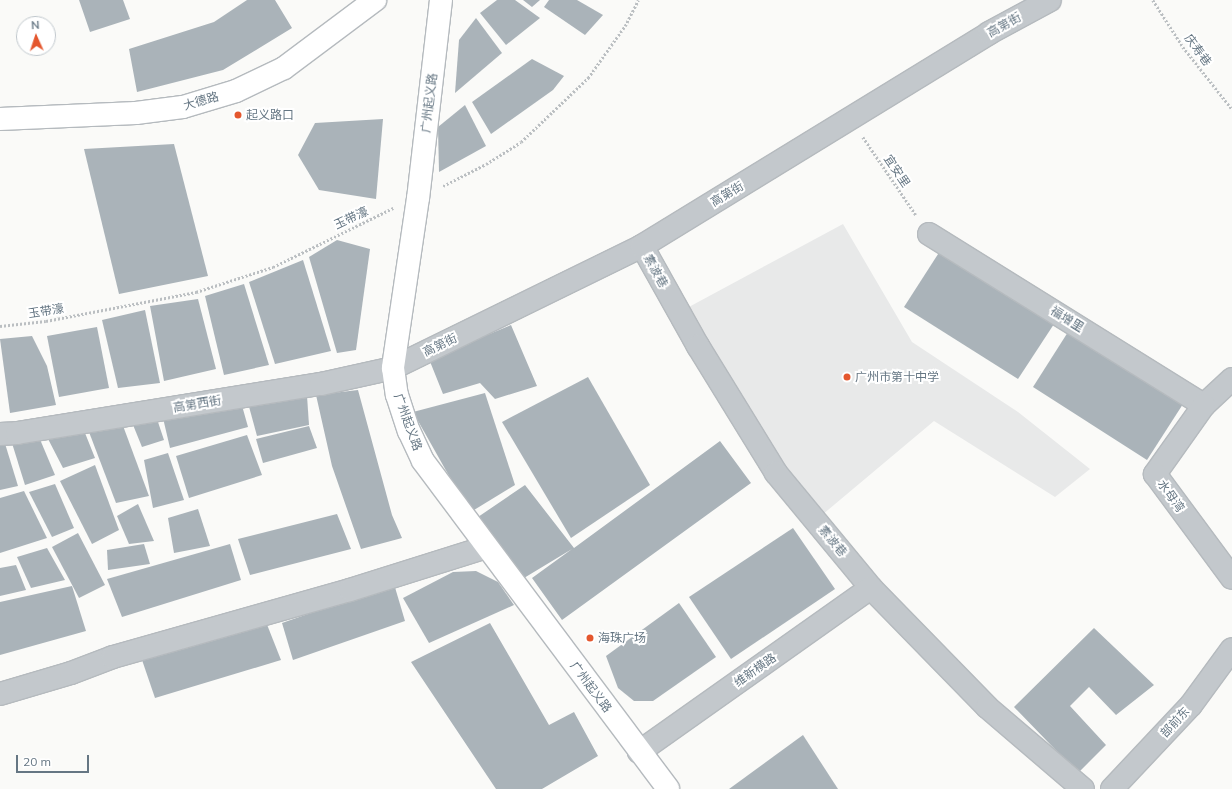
<!DOCTYPE html>
<html>
<head>
<meta charset="utf-8">
<style>
	body { margin:0 }
	#map { position:relative; width:1232px; height:789px; overflow:hidden; background:#fafaf8; font-family:Mulish,"Noto Sans SC",sans-serif }
	div>[style] { position:absolute }
	.built>* { inset:0; background:#e8e9e9 }
	.building>* { inset:0; background:#aab3b9 }
	.path>* { height:2.5px; margin-top:-1.25px; transform-origin:0; background:repeating-linear-gradient(90deg,#bbbfc2 0 2px,transparent 0 4px) }
	.roads { filter:drop-shadow(1px 0 #b5babe) drop-shadow(-1px 0 #b5babe) drop-shadow(0 1px #b5babe) drop-shadow(0 -1px #b5babe) }
	.minor>* { height:22px; margin:-11px; padding:0 11px; transform-origin:11px; border-radius:11px; background:#c3c8cc }
	.major>* { height:22px; margin:-11px; padding:0 11px; transform-origin:11px; border-radius:11px; background:#fff }
	.dots>* { width:11px; height:11px; translate:-50% -50%; box-sizing:border-box; border:2px solid #fff; border-radius:50% }
	span { translate:-50% -50%; white-space:nowrap; text-align:center; line-height:1.15; -webkit-text-stroke:4px #fff; paint-order:stroke }
	.street-label { font-size:12px; color:#657683 }
	.poi-label { font-size:12px; color:#657683 }
	.left { translate:0 -50%; text-align:left }
	.north { position:absolute; left:16px; top:16px; width:40px; height:40px; box-sizing:border-box; background:#fff; border:1px solid #c1c8cd; border-radius:50%; rotate:357deg; font-size:11px; font-weight:700; line-height:16px; text-align:center; color:#657683 }
	.north::after { content:''; display:block; margin:auto; width:14px; height:18px; background:#e4572e; clip-path:polygon(50% 0,100% 100%,50% 72%,0 100%) }
	.scale { position:absolute; left:16px; top:755px; width:73px; height:18px; box-sizing:border-box; border:2px solid #657683; border-top:0; padding-left:5px; font-size:12px; line-height:14px; white-space:nowrap; color:#657683; -webkit-text-stroke:3px #fff; paint-order:stroke }
</style>
</head>
<body>
<div id="map">
	<div class="built">
		<i style="clip-path:polygon(843px 224px,912px 342px,1018px 412px,1090px 469px,1055px 497px,934px 421px,822px 515px,768px 444px,687px 308px)"></i>
	</div>
	<div class="building">
		<i style="clip-path:polygon(79px 0,123px 0,130px 19px,90px 32px)"></i>
		<i style="clip-path:polygon(247px 0,275px 0,292px 28px,223px 70px,137px 92px,129px 49px,214px 22px)"></i>
		<i style="clip-path:polygon(497px 0,515px 0,540px 18px,506px 45px,480px 13px)"></i>
		<i style="clip-path:polygon(523px 0,540px 0,532px 7px)"></i>
		<i style="clip-path:polygon(549px 0,577px 0,603px 15px,585px 35px,544px 7px)"></i>
		<i style="clip-path:polygon(476px 18px,502px 53px,455px 93px,459px 40px)"></i>
		<i style="clip-path:polygon(532px 59px,564px 76px,553px 90px,491px 134px,472px 102px)"></i>
		<i style="clip-path:polygon(465px 105px,486px 146px,439px 172px,438px 127px)"></i>
		<i style="clip-path:polygon(383px 119px,376px 199px,319px 190px,298px 155px,315px 123px)"></i>
		<i style="clip-path:polygon(174px 144px,208px 276px,119px 294px,84px 149px)"></i>
		<i style="clip-path:polygon(337px 240px,370px 249px,356px 350px,337px 353px,309px 257px)"></i>
		<i style="clip-path:polygon(940px 251px,1054px 324px,1018px 379px,904px 307px)"></i>
		<i style="clip-path:polygon(303px 260px,331px 351px,275px 364px,249px 282px)"></i>
		<i style="clip-path:polygon(244px 284px,269px 365px,224px 375px,205px 296px)"></i>
		<i style="clip-path:polygon(198px 299px,216px 369px,164px 381px,150px 306px)"></i>
		<i style="clip-path:polygon(145px 310px,160px 383px,118px 388px,102px 320px)"></i>
		<i style="clip-path:polygon(511px 325px,537px 386px,495px 399px,480px 383px,443px 394px,429px 359px)"></i>
		<i style="clip-path:polygon(97px 327px,109px 388px,59px 397px,47px 336px)"></i>
		<i style="clip-path:polygon(1068px 332px,1183px 404px,1147px 460px,1033px 387px)"></i>
		<i style="clip-path:polygon(32px 336px,47px 366px,56px 405px,10px 413px,0 339px)"></i>
		<i style="clip-path:polygon(588px 377px,650px 485px,571px 538px,502px 422px)"></i>
		<i style="clip-path:polygon(358px 390px,392px 515px,402px 538px,361px 549px,332px 466px,316px 395px)"></i>
		<i style="clip-path:polygon(485px 393px,515px 485px,474px 510px,457px 490px,413px 412px)"></i>
		<i style="clip-path:polygon(307px 396px,309px 425px,257px 436px,248px 403px)"></i>
		<i style="clip-path:polygon(241px 402px,248px 427px,170px 448px,163px 418px)"></i>
		<i style="clip-path:polygon(156px 416px,164px 440px,142px 447px,131px 420px)"></i>
		<i style="clip-path:polygon(122px 423px,149px 496px,116px 503px,89px 432px)"></i>
		<i style="clip-path:polygon(309px 426px,317px 448px,263px 463px,256px 439px)"></i>
		<i style="clip-path:polygon(83px 428px,95px 458px,63px 468px,46px 435px)"></i>
		<i style="clip-path:polygon(247px 435px,262px 475px,189px 498px,176px 456px)"></i>
		<i style="clip-path:polygon(3px 437px,18px 486px,0 490px,0 438px)"></i>
		<i style="clip-path:polygon(39px 437px,55px 475px,25px 485px,11px 440px)"></i>
		<i style="clip-path:polygon(720px 441px,751px 483px,562px 620px,532px 578px,572px 549px,524px 578px,478px 517px,525px 485px,574px 548px)"></i>
		<i style="clip-path:polygon(168px 453px,184px 500px,153px 508px,144px 460px)"></i>
		<i style="clip-path:polygon(95px 465px,119px 530px,92px 544px,60px 481px)"></i>
		<i style="clip-path:polygon(55px 484px,74px 528px,52px 537px,29px 492px)"></i>
		<i style="clip-path:polygon(24px 491px,47px 538px,0 553px,0 498px)"></i>
		<i style="clip-path:polygon(138px 504px,154px 541px,129px 544px,117px 516px)"></i>
		<i style="clip-path:polygon(198px 509px,210px 546px,174px 553px,168px 518px)"></i>
		<i style="clip-path:polygon(337px 514px,351px 549px,250px 575px,238px 539px)"></i>
		<i style="clip-path:polygon(793px 528px,835px 589px,731px 659px,689px 597px)"></i>
		<i style="clip-path:polygon(78px 533px,105px 585px,79px 598px,52px 547px)"></i>
		<i style="clip-path:polygon(144px 544px,150px 564px,108px 570px,107px 550px)"></i>
		<i style="clip-path:polygon(230px 544px,241px 580px,122px 617px,107px 579px)"></i>
		<i style="clip-path:polygon(47px 548px,65px 580px,31px 588px,17px 557px)"></i>
		<i style="clip-path:polygon(16px 565px,26px 590px,0 596px,0 568px)"></i>
		<i style="clip-path:polygon(476px 571px,498px 582px,514px 605px,429px 643px,403px 598px,453px 572px)"></i>
		<i style="clip-path:polygon(394px 584px,405px 621px,293px 660px,282px 623px)"></i>
		<i style="clip-path:polygon(72px 586px,86px 631px,0 655px,0 602px)"></i>
		<i style="clip-path:polygon(679px 603px,716px 657px,653px 701px,634px 701px,618px 688px,606px 656px)"></i>
		<i style="clip-path:polygon(266px 622px,281px 660px,155px 698px,141px 657px)"></i>
		<i style="clip-path:polygon(490px 623px,549px 725px,574px 712px,598px 756px,542px 789px,496px 789px,411px 662px)"></i>
		<i style="clip-path:polygon(1094px 628px,1154px 685px,1116px 715px,1089px 687px,1070px 706px,1106px 745px,1078px 773px,1014px 707px)"></i>
		<i style="clip-path:polygon(803px 735px,838px 789px,729px 789px)"></i>
	</div>
	<div class="path">
		<i style="left:1153px;top:0;width:56px;rotate:57.4deg"></i>
		<i style="left:1183px;top:47px;width:79px;rotate:51.7deg"></i>
		<i style="left:863px;top:137px;width:94px;rotate:55.8deg"></i>
		<i style="left:443px;top:186px;width:48px;rotate:-27.1deg"></i>
		<i style="left:486px;top:164px;width:41px;rotate:-32.2deg"></i>
		<i style="left:521px;top:142px;width:93px;rotate:-43.7deg"></i>
		<i style="left:588px;top:78px;width:64px;rotate:-54.6deg"></i>
		<i style="left:625px;top:26px;width:29px;rotate:-63deg"></i>
		<i style="left:0;top:326px;width:46px;rotate:-6.2deg"></i>
		<i style="left:46px;top:321px;width:153px;rotate:-10.9deg"></i>
		<i style="left:196px;top:292px;width:81px;rotate:-18deg"></i>
		<i style="left:273px;top:267px;width:134px;rotate:-26.2deg"></i>
	</div>
	<div class="roads">
		<div class="minor">
			<i style="left:929px;top:234px;width:324px;rotate:31.9deg"></i>
			<i style="left:642px;top:246px;width:115px;rotate:60.8deg"></i>
			<i style="left:698px;top:346px;width:149px;rotate:58.4deg"></i>
			<i style="left:776px;top:473px;width:149px;rotate:50.4deg"></i>
			<i style="left:871px;top:588px;width:166px;rotate:45.7deg"></i>
			<i style="left:987px;top:707px;width:126px;rotate:40.5deg"></i>
			<i style="left:1232px;top:379px;width:38px;rotate:137deg"></i>
			<i style="left:1204px;top:405px;width:85px;rotate:125.4deg"></i>
			<i style="left:1155px;top:474px;width:129px;rotate:53.5deg"></i>
			<i style="left:0;top:434px;width:17px;rotate:-3deg"></i>
			<i style="left:17px;top:433px;width:308px;rotate:-9.2deg"></i>
			<i style="left:321px;top:384px;width:74px;rotate:-12.5deg"></i>
			<i style="left:393px;top:368px;width:277px;rotate:-26.1deg"></i>
			<i style="left:642px;top:246px;width:407px;rotate:-31.5deg"></i>
			<i style="left:989px;top:33px;width:69px;rotate:-28.4deg"></i>
			<i style="left:0;top:694px;width:74px;rotate:-16.5deg"></i>
			<i style="left:71px;top:673px;width:45px;rotate:-20.9deg"></i>
			<i style="left:113px;top:657px;width:246px;rotate:-15.8deg"></i>
			<i style="left:350px;top:590px;width:143px;rotate:-17.5deg"></i>
			<i style="left:639px;top:752px;width:284px;rotate:-35.3deg"></i>
			<i style="left:1112px;top:789px;width:115px;rotate:-46.8deg"></i>
			<i style="left:1191px;top:705px;width:69px;rotate:-53.8deg"></i>
		</div>
		<div class="major">
			<i style="left:441px;top:0;width:199px;rotate:96.6deg"></i>
			<i style="left:418px;top:198px;width:172px;rotate:98.4deg"></i>
			<i style="left:393px;top:368px;width:27px;rotate:82deg"></i>
			<i style="left:397px;top:395px;width:38px;rotate:72deg"></i>
			<i style="left:409px;top:431px;width:33px;rotate:65deg"></i>
			<i style="left:423px;top:461px;width:409px;rotate:53.2deg"></i>
			<i style="left:0;top:119px;width:136px;rotate:-2.5deg"></i>
			<i style="left:136px;top:113px;width:47px;rotate:-7.3deg"></i>
			<i style="left:183px;top:107px;width:55px;rotate:-16.8deg"></i>
			<i style="left:236px;top:91px;width:53px;rotate:-25.6deg"></i>
			<i style="left:284px;top:68px;width:114px;rotate:-36.8deg"></i>
		</div>
	</div>
	<div class="dots">
		<i style="left:238px;top:115px;background:#e4572e"></i>
		<i style="left:847px;top:377px;background:#e4572e"></i>
		<i style="left:590px;top:638px;background:#e4572e"></i>
	</div>
	<div class="street-label">
		<span style="left:1004px;top:25px;rotate:-29deg">高第街</span>
		<span style="left:1198px;top:50px;rotate:53deg">庆寿巷</span>
		<span style="left:201px;top:101px;rotate:-16deg">大德路</span>
		<span style="left:429px;top:103px;rotate:-83deg">广州起义路</span>
		<span style="left:897px;top:171px;rotate:56deg">宜安里</span>
		<span style="left:727px;top:194px;rotate:-31deg">高第街</span>
		<span style="left:351px;top:218px;rotate:-25deg">玉带濠</span>
		<span style="left:656px;top:271px;rotate:61deg">素波巷</span>
		<span style="left:46px;top:311px;rotate:-9deg">玉带濠</span>
		<span style="left:1067px;top:319px;rotate:32deg">福增里</span>
		<span style="left:440px;top:345px;rotate:-26deg">高第街</span>
		<span style="left:197px;top:404px;rotate:-9deg">高第西街</span>
		<span style="left:408px;top:422px;rotate:70deg">广州起义路</span>
		<span style="left:1171px;top:496px;rotate:54deg">水母湾</span>
		<span style="left:833px;top:541px;rotate:50deg">素波巷</span>
		<span style="left:755px;top:670px;rotate:-35deg">维新横路</span>
		<span style="left:591px;top:687px;rotate:53deg">广州起义路</span>
		<span style="left:1175px;top:722px;rotate:-47deg">部前东</span>
	</div>
	<div class="poi-label">
		<span class="left" style="left:246px;top:115px">起义路口</span>
		<span class="left" style="left:855px;top:377px">广州市第十中学</span>
		<span class="left" style="left:598px;top:638px">海珠广场</span>
	</div>
	<div class="north">N</div>
	<div class="scale">20 m</div>
</div>
</body>
</html>
